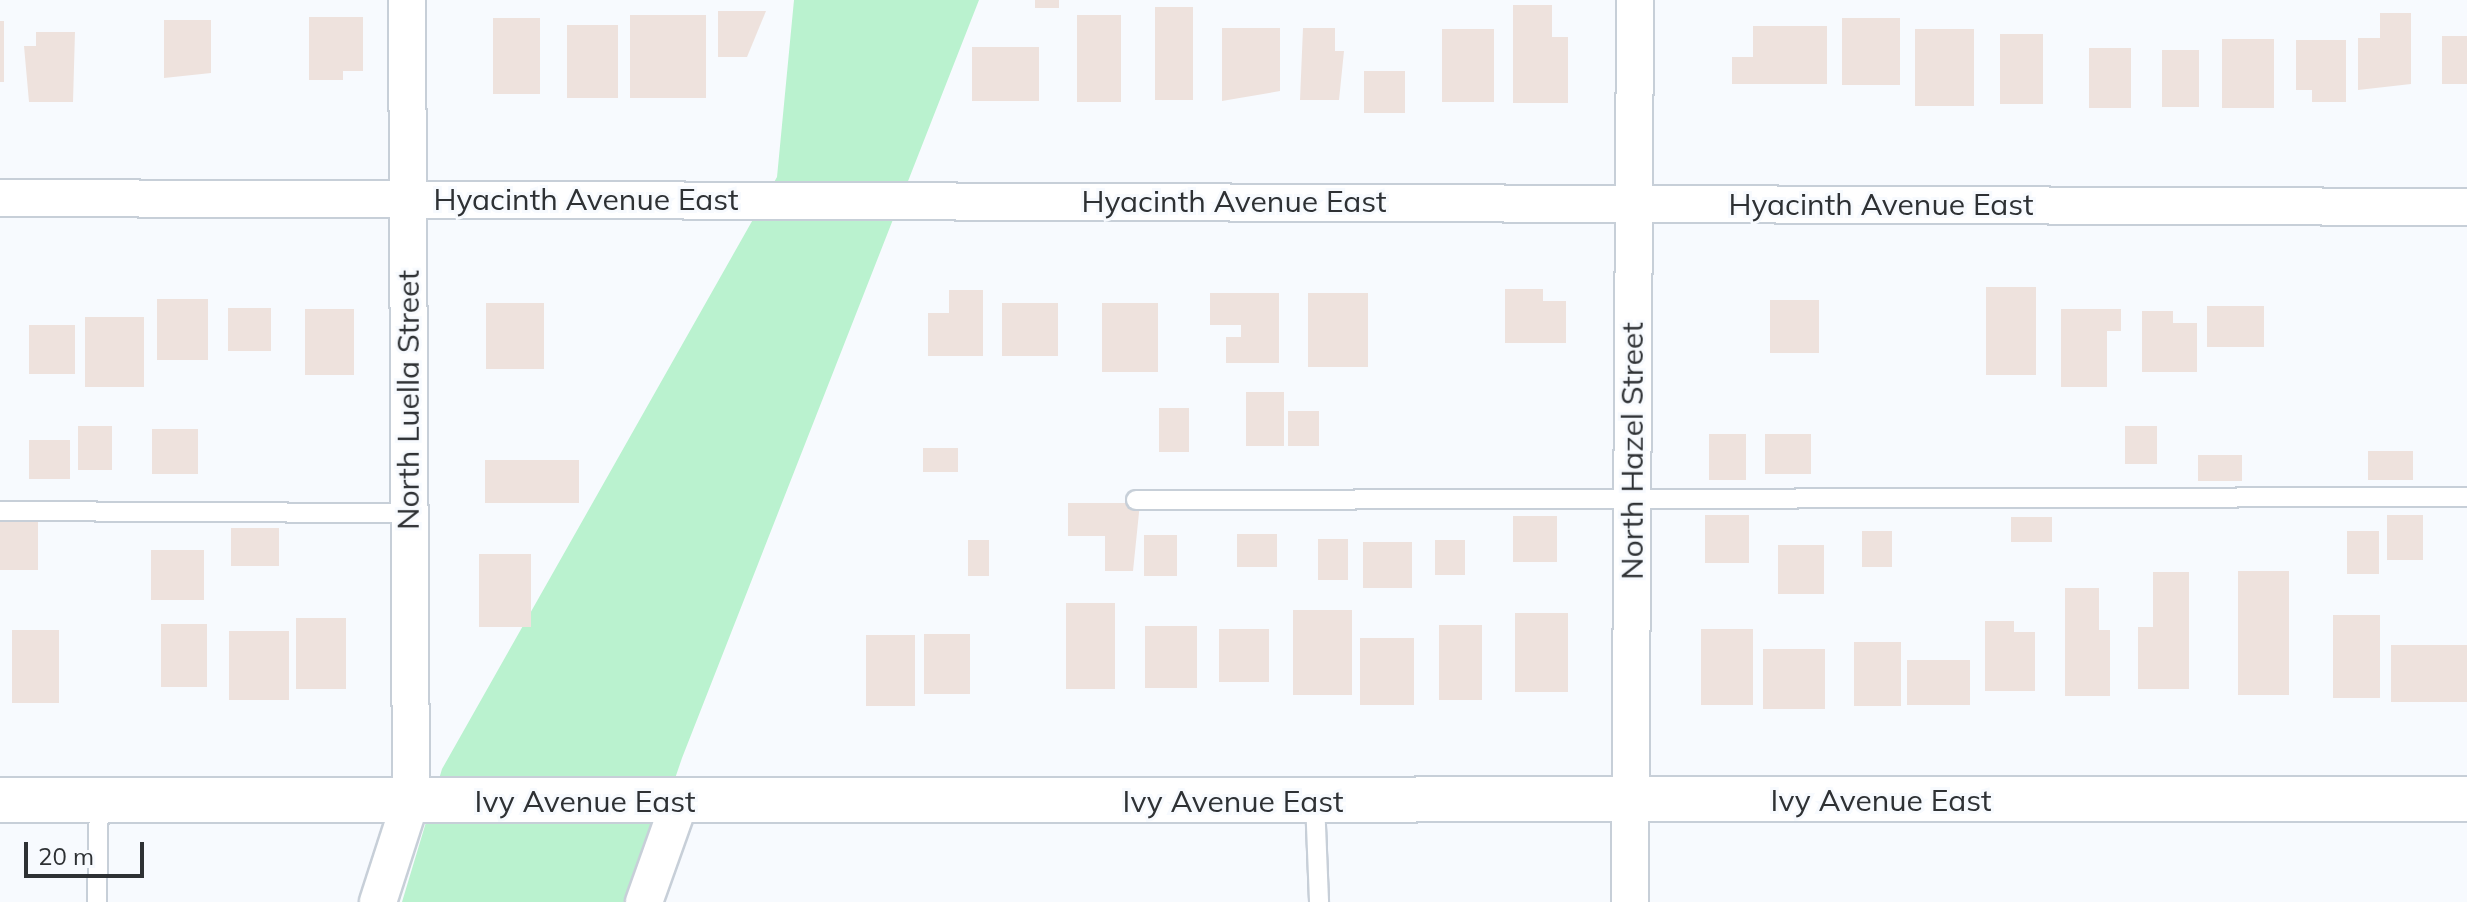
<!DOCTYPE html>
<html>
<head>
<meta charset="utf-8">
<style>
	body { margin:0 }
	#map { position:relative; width:2467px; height:902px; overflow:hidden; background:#f7fafe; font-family:Mulish,sans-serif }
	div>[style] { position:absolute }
	.green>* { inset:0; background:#baf2cf }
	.building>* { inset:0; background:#eee2dd }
	.roads { filter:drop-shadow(2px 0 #c7cfd8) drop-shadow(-2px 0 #c7cfd8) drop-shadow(0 2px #c7cfd8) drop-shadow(0 -2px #c7cfd8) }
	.lane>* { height:18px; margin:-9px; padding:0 9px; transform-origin:9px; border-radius:9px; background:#fff }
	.street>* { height:36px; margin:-18px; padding:0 18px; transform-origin:18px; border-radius:18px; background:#fff }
	.secondary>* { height:44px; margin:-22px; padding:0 22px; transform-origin:22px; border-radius:22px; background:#fff }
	span { translate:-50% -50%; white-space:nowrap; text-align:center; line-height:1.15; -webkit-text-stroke:6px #f7fafe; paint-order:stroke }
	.street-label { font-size:30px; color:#2e3134 }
	.scale { position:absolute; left:24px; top:842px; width:120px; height:36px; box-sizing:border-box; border:4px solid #2e3134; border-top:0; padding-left:10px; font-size:24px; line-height:28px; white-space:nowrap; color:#2e3134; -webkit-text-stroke:6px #f7fafe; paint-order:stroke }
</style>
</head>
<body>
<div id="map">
	<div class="green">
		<i style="clip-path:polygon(794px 0,979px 0,682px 758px,633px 902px,402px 902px,442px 769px,777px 177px)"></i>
	</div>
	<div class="building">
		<i style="clip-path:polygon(1035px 0,1059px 0,1059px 8px,1035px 8px)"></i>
		<i style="clip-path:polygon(1513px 5px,1552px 5px,1552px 37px,1568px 37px,1568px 103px,1513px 103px)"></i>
		<i style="clip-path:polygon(1155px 7px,1193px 7px,1193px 100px,1155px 100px)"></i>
		<i style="clip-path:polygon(718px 11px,766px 11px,747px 57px,718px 57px)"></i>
		<i style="clip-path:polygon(2380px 13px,2411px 13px,2411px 84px,2358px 90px,2358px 38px,2380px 38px)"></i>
		<i style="clip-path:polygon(630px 15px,706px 15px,706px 98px,630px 98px)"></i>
		<i style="clip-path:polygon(1077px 15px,1121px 15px,1121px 102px,1077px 102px)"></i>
		<i style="clip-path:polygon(309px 17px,363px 17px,363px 71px,343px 71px,343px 80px,309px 80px)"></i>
		<i style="clip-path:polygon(493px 18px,540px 18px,540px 94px,493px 94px)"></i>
		<i style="clip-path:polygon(1842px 18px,1900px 18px,1900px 85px,1842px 85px)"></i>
		<i style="clip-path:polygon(164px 20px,211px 20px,211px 73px,164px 78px)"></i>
		<i style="clip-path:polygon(0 21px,4px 21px,4px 82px,0 82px)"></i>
		<i style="clip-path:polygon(567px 25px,618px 25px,618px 98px,567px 98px)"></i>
		<i style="clip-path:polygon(1753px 26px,1827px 26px,1827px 84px,1732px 84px,1732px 57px,1753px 57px)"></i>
		<i style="clip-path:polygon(1222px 28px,1280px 28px,1280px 91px,1222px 101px)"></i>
		<i style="clip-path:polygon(1303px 28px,1335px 28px,1335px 51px,1344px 51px,1339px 100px,1300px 100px)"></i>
		<i style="clip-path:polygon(1442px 29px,1494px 29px,1494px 102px,1442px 102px)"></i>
		<i style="clip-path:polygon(1915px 29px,1974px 29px,1974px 106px,1915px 106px)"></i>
		<i style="clip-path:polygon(36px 32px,75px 32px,73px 102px,29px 102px,24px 46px,36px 46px)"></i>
		<i style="clip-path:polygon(2000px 34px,2043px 34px,2043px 104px,2000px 104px)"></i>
		<i style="clip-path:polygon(2442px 36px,2467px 36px,2467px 84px,2442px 84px)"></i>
		<i style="clip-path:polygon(2222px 39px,2274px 39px,2274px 108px,2222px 108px)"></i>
		<i style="clip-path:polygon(2296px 40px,2346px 40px,2346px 102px,2312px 102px,2312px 90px,2296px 90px)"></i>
		<i style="clip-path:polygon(972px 47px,1039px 47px,1039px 101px,972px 101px)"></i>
		<i style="clip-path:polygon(2089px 48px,2131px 48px,2131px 108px,2089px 108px)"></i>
		<i style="clip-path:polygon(2162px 50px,2199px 50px,2199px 107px,2162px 107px)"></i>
		<i style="clip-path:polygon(1364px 71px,1405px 71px,1405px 113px,1364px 113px)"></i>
		<i style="clip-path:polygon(1986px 287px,2036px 287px,2036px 375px,1986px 375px)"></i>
		<i style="clip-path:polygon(1505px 289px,1543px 289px,1543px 301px,1566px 301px,1566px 343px,1505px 343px)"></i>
		<i style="clip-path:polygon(949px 290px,983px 290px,983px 356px,928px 356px,928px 313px,949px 313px)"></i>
		<i style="clip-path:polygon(1210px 293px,1279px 293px,1279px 363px,1226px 363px,1226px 337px,1241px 337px,1241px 325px,1210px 325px)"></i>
		<i style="clip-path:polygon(1308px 293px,1368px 293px,1368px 367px,1308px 367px)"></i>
		<i style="clip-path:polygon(157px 299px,208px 299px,208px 360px,157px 360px)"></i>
		<i style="clip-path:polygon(1770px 300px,1819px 300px,1819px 353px,1770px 353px)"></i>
		<i style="clip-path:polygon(486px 303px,544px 303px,544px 369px,486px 369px)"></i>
		<i style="clip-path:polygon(1002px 303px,1058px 303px,1058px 356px,1002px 356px)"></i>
		<i style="clip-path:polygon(1102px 303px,1158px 303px,1158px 372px,1102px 372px)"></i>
		<i style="clip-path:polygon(2207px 306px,2264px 306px,2264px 347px,2207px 347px)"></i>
		<i style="clip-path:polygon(228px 308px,271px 308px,271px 351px,228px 351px)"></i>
		<i style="clip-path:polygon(305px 309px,354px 309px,354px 375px,305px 375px)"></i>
		<i style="clip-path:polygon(2061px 309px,2121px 309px,2121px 331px,2107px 331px,2107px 387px,2061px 387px)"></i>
		<i style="clip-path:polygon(2142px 311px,2173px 311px,2173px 323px,2197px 323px,2197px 372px,2142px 372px)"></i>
		<i style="clip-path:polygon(85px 317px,144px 317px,144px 387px,85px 387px)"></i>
		<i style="clip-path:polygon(29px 325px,75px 325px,75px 374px,29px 374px)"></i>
		<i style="clip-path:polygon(1246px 392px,1284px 392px,1284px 446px,1246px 446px)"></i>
		<i style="clip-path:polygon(1159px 408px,1189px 408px,1189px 452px,1159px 452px)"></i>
		<i style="clip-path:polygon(1288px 411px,1319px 411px,1319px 446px,1288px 446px)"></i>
		<i style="clip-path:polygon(78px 426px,112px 426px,112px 470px,78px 470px)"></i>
		<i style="clip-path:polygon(2125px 426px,2157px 426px,2157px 464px,2125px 464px)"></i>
		<i style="clip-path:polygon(152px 429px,198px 429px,198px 474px,152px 474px)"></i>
		<i style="clip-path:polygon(1709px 434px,1746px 434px,1746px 480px,1709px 480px)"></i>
		<i style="clip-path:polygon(1765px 434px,1811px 434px,1811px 474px,1765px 474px)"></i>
		<i style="clip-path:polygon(29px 440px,70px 440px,70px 479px,29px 479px)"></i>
		<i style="clip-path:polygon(923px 448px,958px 448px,958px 472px,923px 472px)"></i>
		<i style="clip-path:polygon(2368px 451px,2413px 451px,2413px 480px,2368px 480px)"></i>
		<i style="clip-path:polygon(2198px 455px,2242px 455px,2242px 481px,2198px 481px)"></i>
		<i style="clip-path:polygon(485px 460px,579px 460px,579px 503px,485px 503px)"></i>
		<i style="clip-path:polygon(1068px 503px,1140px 503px,1133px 571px,1105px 571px,1105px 536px,1068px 536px)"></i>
		<i style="clip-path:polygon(1705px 515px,1749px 515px,1749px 563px,1705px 563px)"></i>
		<i style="clip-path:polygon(2387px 515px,2423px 515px,2423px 560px,2387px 560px)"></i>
		<i style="clip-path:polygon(1513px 516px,1557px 516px,1557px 562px,1513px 562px)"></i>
		<i style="clip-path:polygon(2011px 517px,2052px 517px,2052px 542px,2011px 542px)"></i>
		<i style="clip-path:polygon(0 521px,38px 521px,38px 570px,0 570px)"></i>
		<i style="clip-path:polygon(231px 528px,279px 528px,279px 566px,231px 566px)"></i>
		<i style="clip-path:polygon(1862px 531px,1892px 531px,1892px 567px,1862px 567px)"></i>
		<i style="clip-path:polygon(2347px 531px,2379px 531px,2379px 574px,2347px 574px)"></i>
		<i style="clip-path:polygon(1237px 534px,1277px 534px,1277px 567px,1237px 567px)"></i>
		<i style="clip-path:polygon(1144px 535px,1177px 535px,1177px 576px,1144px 576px)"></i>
		<i style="clip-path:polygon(1318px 539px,1348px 539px,1348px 580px,1318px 580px)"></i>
		<i style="clip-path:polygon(968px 540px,989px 540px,989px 576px,968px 576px)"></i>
		<i style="clip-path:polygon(1435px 540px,1465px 540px,1465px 575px,1435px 575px)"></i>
		<i style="clip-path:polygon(1363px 542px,1412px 542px,1412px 588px,1363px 588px)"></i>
		<i style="clip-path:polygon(1778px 545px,1824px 545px,1824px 594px,1778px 594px)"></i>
		<i style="clip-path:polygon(151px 550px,204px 550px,204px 600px,151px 600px)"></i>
		<i style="clip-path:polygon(479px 554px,531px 554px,531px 627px,479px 627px)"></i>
		<i style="clip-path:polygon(2238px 571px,2289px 571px,2289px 695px,2238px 695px)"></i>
		<i style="clip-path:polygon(2153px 572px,2189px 572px,2189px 689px,2138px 689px,2138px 627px,2153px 627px)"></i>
		<i style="clip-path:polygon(2065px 588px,2099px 588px,2099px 630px,2110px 630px,2110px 696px,2065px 696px)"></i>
		<i style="clip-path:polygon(1066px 603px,1115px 603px,1115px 689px,1066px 689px)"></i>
		<i style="clip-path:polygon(1293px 610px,1352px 610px,1352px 695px,1293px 695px)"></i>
		<i style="clip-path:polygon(1515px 613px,1568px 613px,1568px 692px,1515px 692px)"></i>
		<i style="clip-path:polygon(2333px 615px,2380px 615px,2380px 698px,2333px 698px)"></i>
		<i style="clip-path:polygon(296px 618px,346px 618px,346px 689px,296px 689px)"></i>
		<i style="clip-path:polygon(1985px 621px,2014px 621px,2014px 632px,2035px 632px,2035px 691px,1985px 691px)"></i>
		<i style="clip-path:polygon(161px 624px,207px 624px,207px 687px,161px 687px)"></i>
		<i style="clip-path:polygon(1439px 625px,1482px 625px,1482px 700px,1439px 700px)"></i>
		<i style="clip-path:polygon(1145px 626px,1197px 626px,1197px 688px,1145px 688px)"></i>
		<i style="clip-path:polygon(1219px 629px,1269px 629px,1269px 682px,1219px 682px)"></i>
		<i style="clip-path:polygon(1701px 629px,1753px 629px,1753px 705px,1701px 705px)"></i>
		<i style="clip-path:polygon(12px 630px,59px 630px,59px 703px,12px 703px)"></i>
		<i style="clip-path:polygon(229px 631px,289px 631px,289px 700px,229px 700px)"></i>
		<i style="clip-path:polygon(924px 634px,970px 634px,970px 694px,924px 694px)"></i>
		<i style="clip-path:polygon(866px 635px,915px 635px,915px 706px,866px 706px)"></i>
		<i style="clip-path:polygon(1360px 638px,1414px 638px,1414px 705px,1360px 705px)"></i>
		<i style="clip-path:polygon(1854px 642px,1901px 642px,1901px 706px,1854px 706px)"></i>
		<i style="clip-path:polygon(2391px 645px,2467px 645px,2467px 702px,2391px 702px)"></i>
		<i style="clip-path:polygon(1763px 649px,1825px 649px,1825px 709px,1763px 709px)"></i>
		<i style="clip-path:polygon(1907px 660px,1970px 660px,1970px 705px,1907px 705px)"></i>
	</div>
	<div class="roads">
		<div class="lane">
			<i style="left:1136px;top:500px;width:1331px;rotate:-0.13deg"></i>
			<i style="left:0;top:511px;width:409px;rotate:0.3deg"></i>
			<i style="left:1315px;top:801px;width:101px;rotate:87.7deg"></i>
			<i style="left:97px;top:902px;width:102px;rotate:-88.9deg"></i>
		</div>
		<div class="street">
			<i style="left:0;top:198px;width:2467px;rotate:0.21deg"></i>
			<i style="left:378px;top:902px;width:107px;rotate:-72.1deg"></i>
			<i style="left:411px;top:800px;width:800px;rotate:-90.29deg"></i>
			<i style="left:644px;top:902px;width:107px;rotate:-70.4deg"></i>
			<i style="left:1630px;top:902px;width:902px;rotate:-89.68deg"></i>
		</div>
		<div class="secondary">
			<i style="left:0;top:800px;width:2467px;rotate:-0.02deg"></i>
		</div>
	</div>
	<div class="street-label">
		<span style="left:586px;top:199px">Hyacinth Avenue East</span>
		<span style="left:1234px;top:201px">Hyacinth Avenue East</span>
		<span style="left:1881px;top:204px">Hyacinth Avenue East</span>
		<span style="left:408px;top:400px;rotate:-90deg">North Luella Street</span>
		<span style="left:1632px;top:451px;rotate:-90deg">North Hazel Street</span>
		<span style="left:1881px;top:800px">Ivy Avenue East</span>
		<span style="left:585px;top:801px">Ivy Avenue East</span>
		<span style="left:1233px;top:801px">Ivy Avenue East</span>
	</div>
	<div class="scale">20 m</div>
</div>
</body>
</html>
